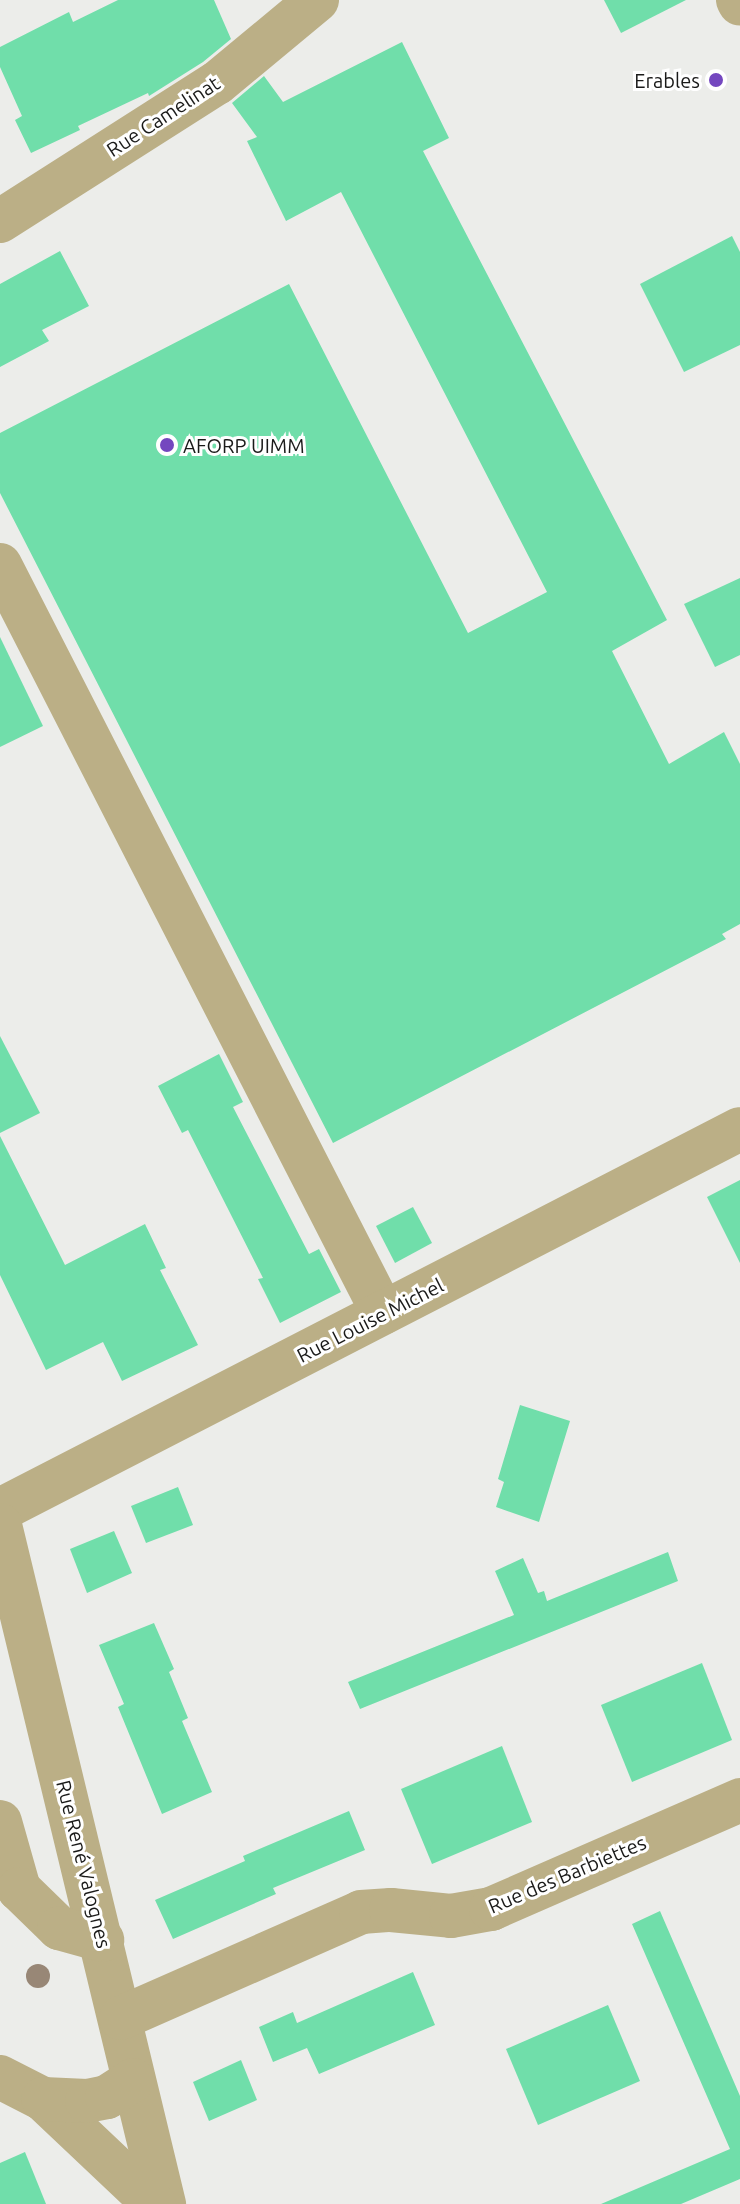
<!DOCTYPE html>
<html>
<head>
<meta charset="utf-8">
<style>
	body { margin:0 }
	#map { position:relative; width:740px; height:2204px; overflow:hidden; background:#ecedea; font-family:Ubuntu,sans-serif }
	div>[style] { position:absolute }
	.building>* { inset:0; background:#70deaa }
	.minor>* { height:44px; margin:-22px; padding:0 22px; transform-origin:22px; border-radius:22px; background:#bbaf86 }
	.trees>* { width:24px; height:24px; margin:-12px; border-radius:50%; background:#988776 }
	.dots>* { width:22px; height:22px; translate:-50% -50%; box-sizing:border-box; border:4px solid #fff; border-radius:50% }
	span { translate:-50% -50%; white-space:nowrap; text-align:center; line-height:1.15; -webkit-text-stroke:6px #fff; paint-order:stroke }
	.poi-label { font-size:20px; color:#1a1a19 }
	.right { translate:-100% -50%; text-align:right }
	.left { translate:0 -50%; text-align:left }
	.street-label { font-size:20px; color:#1a1a19 }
</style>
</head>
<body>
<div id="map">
	<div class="building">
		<i style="clip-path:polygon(118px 0,214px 0,231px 39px,203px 62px,149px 96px,148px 93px,78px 126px,80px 130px,31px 153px,15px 120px,22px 116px,0 67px,0 47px,69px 12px,73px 22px)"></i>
		<i style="clip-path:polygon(604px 0,686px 0,621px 33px)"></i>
		<i style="clip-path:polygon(402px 42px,449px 138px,423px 151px,667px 620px,612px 651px,669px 764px,724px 732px,740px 764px,740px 924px,722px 934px,726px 939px,333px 1143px,0 493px,0 433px,289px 284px,468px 633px,547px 592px,341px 192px,286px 221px,247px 141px,257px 137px,232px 103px,264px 76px,283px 102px)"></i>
		<i style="clip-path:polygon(732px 236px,740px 252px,740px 345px,684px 372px,640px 284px)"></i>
		<i style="clip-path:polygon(60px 251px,89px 306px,42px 330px,49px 341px,0 367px,0 284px)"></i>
		<i style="clip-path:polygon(740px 578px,740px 655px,715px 667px,684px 604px)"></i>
		<i style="clip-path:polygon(0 637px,43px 726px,0 747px)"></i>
		<i style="clip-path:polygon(0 1036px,40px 1113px,0 1133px)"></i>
		<i style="clip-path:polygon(219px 1054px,243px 1102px,233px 1107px,309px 1254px,319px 1249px,341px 1292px,280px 1323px,258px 1279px,263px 1278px,188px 1130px,182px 1133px,158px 1086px)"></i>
		<i style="clip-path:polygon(0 1136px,65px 1265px,145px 1224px,166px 1268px,160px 1270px,198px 1345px,122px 1381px,103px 1342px,46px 1370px,0 1275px)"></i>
		<i style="clip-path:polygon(740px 1180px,740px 1263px,707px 1197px)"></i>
		<i style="clip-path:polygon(413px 1207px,432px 1243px,395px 1263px,376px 1226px)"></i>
		<i style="clip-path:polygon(520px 1405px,570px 1421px,539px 1522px,496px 1507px,504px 1482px,498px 1479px)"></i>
		<i style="clip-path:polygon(178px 1487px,193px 1525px,146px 1543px,131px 1506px)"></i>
		<i style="clip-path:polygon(114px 1531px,132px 1573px,87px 1593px,70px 1549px)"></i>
		<i style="clip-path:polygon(668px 1552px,678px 1581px,360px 1709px,348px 1682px,514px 1615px,495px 1571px,523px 1558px,538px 1593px,544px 1591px,547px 1601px)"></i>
		<i style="clip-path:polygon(154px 1623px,174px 1669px,169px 1672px,188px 1718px,182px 1721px,212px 1792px,162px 1814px,118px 1707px,124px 1704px,99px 1645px)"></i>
		<i style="clip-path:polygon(702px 1663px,732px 1740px,632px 1782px,601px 1705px)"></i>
		<i style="clip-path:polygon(502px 1746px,532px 1822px,432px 1864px,401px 1789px)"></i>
		<i style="clip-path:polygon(349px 1811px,365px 1850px,273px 1888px,276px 1894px,173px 1939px,155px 1900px,245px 1861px,243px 1856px)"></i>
		<i style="clip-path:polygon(660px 1911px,740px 2096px,740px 2179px,681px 2204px,601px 2204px,730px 2149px,632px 1924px)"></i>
		<i style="clip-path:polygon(413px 1972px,435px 2025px,319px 2074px,307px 2048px,273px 2062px,259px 2027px,293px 2012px,297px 2023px)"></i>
		<i style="clip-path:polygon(608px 2005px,640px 2081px,538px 2125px,506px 2049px)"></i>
		<i style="clip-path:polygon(241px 2060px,257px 2100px,209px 2121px,193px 2082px)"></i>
		<i style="clip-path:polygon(25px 2152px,46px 2204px,0 2204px,0 2163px)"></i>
	</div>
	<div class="minor">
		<i style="left:738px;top:0;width:4px;rotate:63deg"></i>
		<i style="left:0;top:221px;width:257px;rotate:-32.5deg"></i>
		<i style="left:217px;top:83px;width:130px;rotate:-39.7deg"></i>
		<i style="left:0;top:565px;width:840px;rotate:62.89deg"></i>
		<i style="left:0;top:1510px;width:832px;rotate:-27.24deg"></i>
		<i style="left:0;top:1525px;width:699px;rotate:76.42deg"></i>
		<i style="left:0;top:1822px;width:70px;rotate:74.2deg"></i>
		<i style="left:19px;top:1889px;width:56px;rotate:44.3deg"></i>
		<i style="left:59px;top:1928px;width:45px;rotate:15.6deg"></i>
		<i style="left:121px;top:2018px;width:262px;rotate:-23.8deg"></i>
		<i style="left:361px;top:1912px;width:30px;rotate:-4deg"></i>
		<i style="left:391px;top:1910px;width:60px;rotate:5.7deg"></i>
		<i style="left:451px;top:1916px;width:41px;rotate:-9.9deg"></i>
		<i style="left:491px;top:1909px;width:272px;rotate:-23.6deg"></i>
		<i style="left:0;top:2077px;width:48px;rotate:27.1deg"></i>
		<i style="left:43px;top:2099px;width:153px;rotate:43.4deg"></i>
		<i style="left:43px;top:2099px;width:44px;rotate:2.6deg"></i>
		<i style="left:87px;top:2101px;width:20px;rotate:-11deg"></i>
		<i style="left:107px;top:2097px;width:31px;rotate:-33deg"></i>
	</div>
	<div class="trees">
		<i style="left:38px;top:1976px"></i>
	</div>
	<div class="dots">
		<i style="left:716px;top:80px;background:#7447bf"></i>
		<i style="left:167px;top:445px;background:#7447bf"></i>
	</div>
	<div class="poi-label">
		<span class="right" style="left:700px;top:80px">Erables</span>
		<span class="left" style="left:183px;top:445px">AFORP UIMM</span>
	</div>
	<div class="street-label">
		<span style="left:163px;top:116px;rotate:-33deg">Rue Camelinat</span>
		<span style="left:370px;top:1320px;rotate:-27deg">Rue Louise Michel</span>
		<span style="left:84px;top:1864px;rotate:76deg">Rue René Valognes</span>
		<span style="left:567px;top:1874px;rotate:-23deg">Rue des Barbiettes</span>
	</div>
</div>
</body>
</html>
